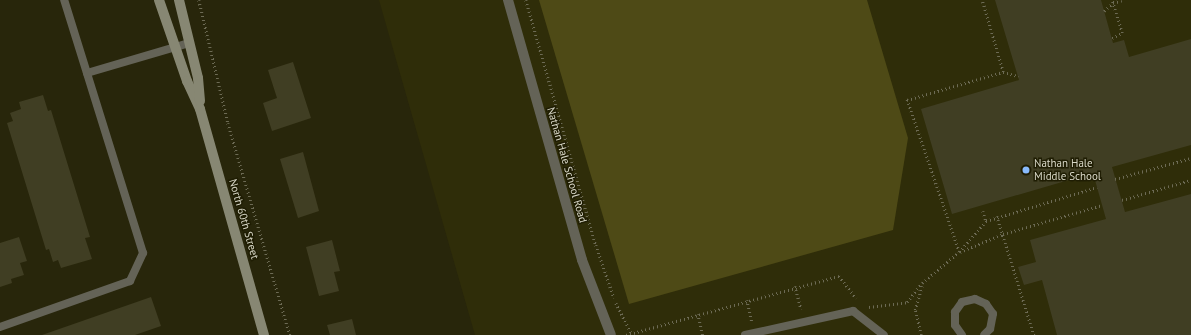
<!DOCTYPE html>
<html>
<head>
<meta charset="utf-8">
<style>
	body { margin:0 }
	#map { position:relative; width:1191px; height:335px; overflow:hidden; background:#28260b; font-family:"PT Sans",sans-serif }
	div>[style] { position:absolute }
	.built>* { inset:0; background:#2f2d09 }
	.green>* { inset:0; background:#4e4a16 }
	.building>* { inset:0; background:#403e23 }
	.path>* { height:2.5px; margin-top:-1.25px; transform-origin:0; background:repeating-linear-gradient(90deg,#6d6b55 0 1px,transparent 0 4px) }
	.service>* { height:8px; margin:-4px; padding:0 4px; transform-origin:4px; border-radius:4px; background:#646357 }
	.minor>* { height:10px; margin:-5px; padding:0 5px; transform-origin:5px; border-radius:5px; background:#646357 }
	.secondary>* { height:10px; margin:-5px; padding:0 5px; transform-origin:5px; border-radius:5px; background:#878773 }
	.dots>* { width:11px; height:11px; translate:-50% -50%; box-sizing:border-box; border:2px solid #1f1d03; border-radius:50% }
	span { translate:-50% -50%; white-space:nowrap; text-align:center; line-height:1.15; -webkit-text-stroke:3px #1f1d03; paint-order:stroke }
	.poi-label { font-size:11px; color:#d8d7c7 }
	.left { translate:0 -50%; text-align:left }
	.street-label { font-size:11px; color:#d8d7c7 }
</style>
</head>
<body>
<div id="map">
	<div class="built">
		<i style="clip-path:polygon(379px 0,1191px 0,1191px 335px,475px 335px)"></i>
	</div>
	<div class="green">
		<i style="clip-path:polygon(539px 0,867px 0,908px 138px,893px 230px,629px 304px)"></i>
	</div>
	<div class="building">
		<i style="clip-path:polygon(995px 0,1101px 0,1113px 43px,1124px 40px,1129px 57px,1191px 39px,1191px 145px,1112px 167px,1125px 212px,1191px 194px,1191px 335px,1057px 335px,1042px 280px,1024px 285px,1018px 267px,1036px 262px,1030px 240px,1106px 219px,1093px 173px,952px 214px,921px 109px,1019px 80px)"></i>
		<i style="clip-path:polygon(293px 62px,311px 118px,272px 131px,263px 103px,277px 98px,268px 70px)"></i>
		<i style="clip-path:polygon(43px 95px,48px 111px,51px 110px,90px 237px,85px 238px,92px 259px,61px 268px,58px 260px,53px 262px,49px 249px,46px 250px,7px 123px,13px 121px,10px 113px,21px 109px,19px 102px)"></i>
		<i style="clip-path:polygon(303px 152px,319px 211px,298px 218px,280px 159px)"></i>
		<i style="clip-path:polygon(19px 237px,27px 261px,20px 263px,24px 275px,11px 279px,12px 283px,0 287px,0 243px)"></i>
		<i style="clip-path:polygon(332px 240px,340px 271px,334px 272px,339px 291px,319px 296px,306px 247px)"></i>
		<i style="clip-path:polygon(151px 297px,161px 326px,135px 335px,42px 335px)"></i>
		<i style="clip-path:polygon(352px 319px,356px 335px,330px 335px,327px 325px)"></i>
	</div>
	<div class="path">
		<i style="left:199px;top:0;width:126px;rotate:76.7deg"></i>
		<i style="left:228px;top:123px;width:221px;rotate:73.7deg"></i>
		<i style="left:526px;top:0;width:255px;rotate:74.1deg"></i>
		<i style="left:596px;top:245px;width:56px;rotate:71.2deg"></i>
		<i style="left:1104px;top:11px;width:12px;rotate:-42deg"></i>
		<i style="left:1113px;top:3px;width:9px;rotate:-18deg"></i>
		<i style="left:1112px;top:38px;width:11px;rotate:-27deg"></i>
		<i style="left:1122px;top:33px;width:34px;rotate:-107deg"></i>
		<i style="left:1003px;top:72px;width:16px;rotate:15deg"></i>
		<i style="left:1115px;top:179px;width:79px;rotate:-15.4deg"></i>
		<i style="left:1122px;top:200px;width:72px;rotate:-16.2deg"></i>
		<i style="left:983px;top:211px;width:10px;rotate:73deg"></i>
		<i style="left:997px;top:216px;width:125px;rotate:72.7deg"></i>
		<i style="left:959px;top:252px;width:161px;rotate:-108.9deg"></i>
		<i style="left:907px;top:100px;width:100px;rotate:-16.3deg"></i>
		<i style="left:1003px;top:72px;width:75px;rotate:-106.3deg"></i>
		<i style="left:960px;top:252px;width:47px;rotate:-22.7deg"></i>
		<i style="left:1003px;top:234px;width:103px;rotate:-16.3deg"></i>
		<i style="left:795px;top:286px;width:24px;rotate:75deg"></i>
		<i style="left:747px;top:300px;width:22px;rotate:77deg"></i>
		<i style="left:616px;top:303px;width:34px;rotate:63deg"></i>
		<i style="left:869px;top:307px;width:38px;rotate:-7deg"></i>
		<i style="left:907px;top:302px;width:24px;rotate:-52deg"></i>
		<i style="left:922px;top:283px;width:48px;rotate:-40deg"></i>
		<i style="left:959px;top:252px;width:41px;rotate:-48.9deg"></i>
		<i style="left:986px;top:221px;width:116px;rotate:-17deg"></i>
		<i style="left:698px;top:314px;width:22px;rotate:77deg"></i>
		<i style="left:626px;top:335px;width:221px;rotate:-15.5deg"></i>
		<i style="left:839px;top:276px;width:28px;rotate:52deg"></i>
		<i style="left:921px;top:335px;width:26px;rotate:-103deg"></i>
		<i style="left:915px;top:310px;width:25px;rotate:-74deg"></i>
	</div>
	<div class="service">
		<i style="left:87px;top:73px;width:106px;rotate:-16.4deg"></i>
		<i style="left:0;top:327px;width:138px;rotate:-19.5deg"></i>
		<i style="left:130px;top:281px;width:31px;rotate:-65deg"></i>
		<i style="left:143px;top:253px;width:265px;rotate:-107.3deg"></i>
		<i style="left:745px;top:335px;width:111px;rotate:-12.5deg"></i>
		<i style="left:853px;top:311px;width:39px;rotate:38deg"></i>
		<i style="left:962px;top:335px;width:12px;rotate:-125deg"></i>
		<i style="left:955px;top:325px;width:13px;rotate:-90deg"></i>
		<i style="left:955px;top:312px;width:12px;rotate:-55deg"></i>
		<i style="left:962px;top:302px;width:13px;rotate:-13deg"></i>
		<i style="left:975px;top:299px;width:12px;rotate:24deg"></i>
		<i style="left:986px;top:304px;width:12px;rotate:55deg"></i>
		<i style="left:993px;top:314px;width:15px;rotate:101deg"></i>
		<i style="left:990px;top:329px;width:8px;rotate:135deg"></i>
	</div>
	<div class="minor">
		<i style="left:508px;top:0;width:270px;rotate:74.1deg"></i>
		<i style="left:582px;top:260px;width:80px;rotate:68.9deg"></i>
	</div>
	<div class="secondary">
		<i style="left:159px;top:0;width:86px;rotate:70.9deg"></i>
		<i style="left:187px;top:81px;width:31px;rotate:65deg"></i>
		<i style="left:200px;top:109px;width:235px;rotate:74.2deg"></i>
		<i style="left:179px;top:0;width:80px;rotate:76.3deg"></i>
		<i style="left:198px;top:78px;width:23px;rotate:85deg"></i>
	</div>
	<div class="dots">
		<i style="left:1026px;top:170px;background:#88bafc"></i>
	</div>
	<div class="poi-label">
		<span class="left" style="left:1034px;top:170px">Nathan Hale<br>Middle School</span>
	</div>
	<div class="street-label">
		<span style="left:567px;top:165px;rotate:74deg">Nathan Hale School Road</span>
		<span style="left:244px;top:219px;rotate:74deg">North 60th Street</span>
	</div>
</div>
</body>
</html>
